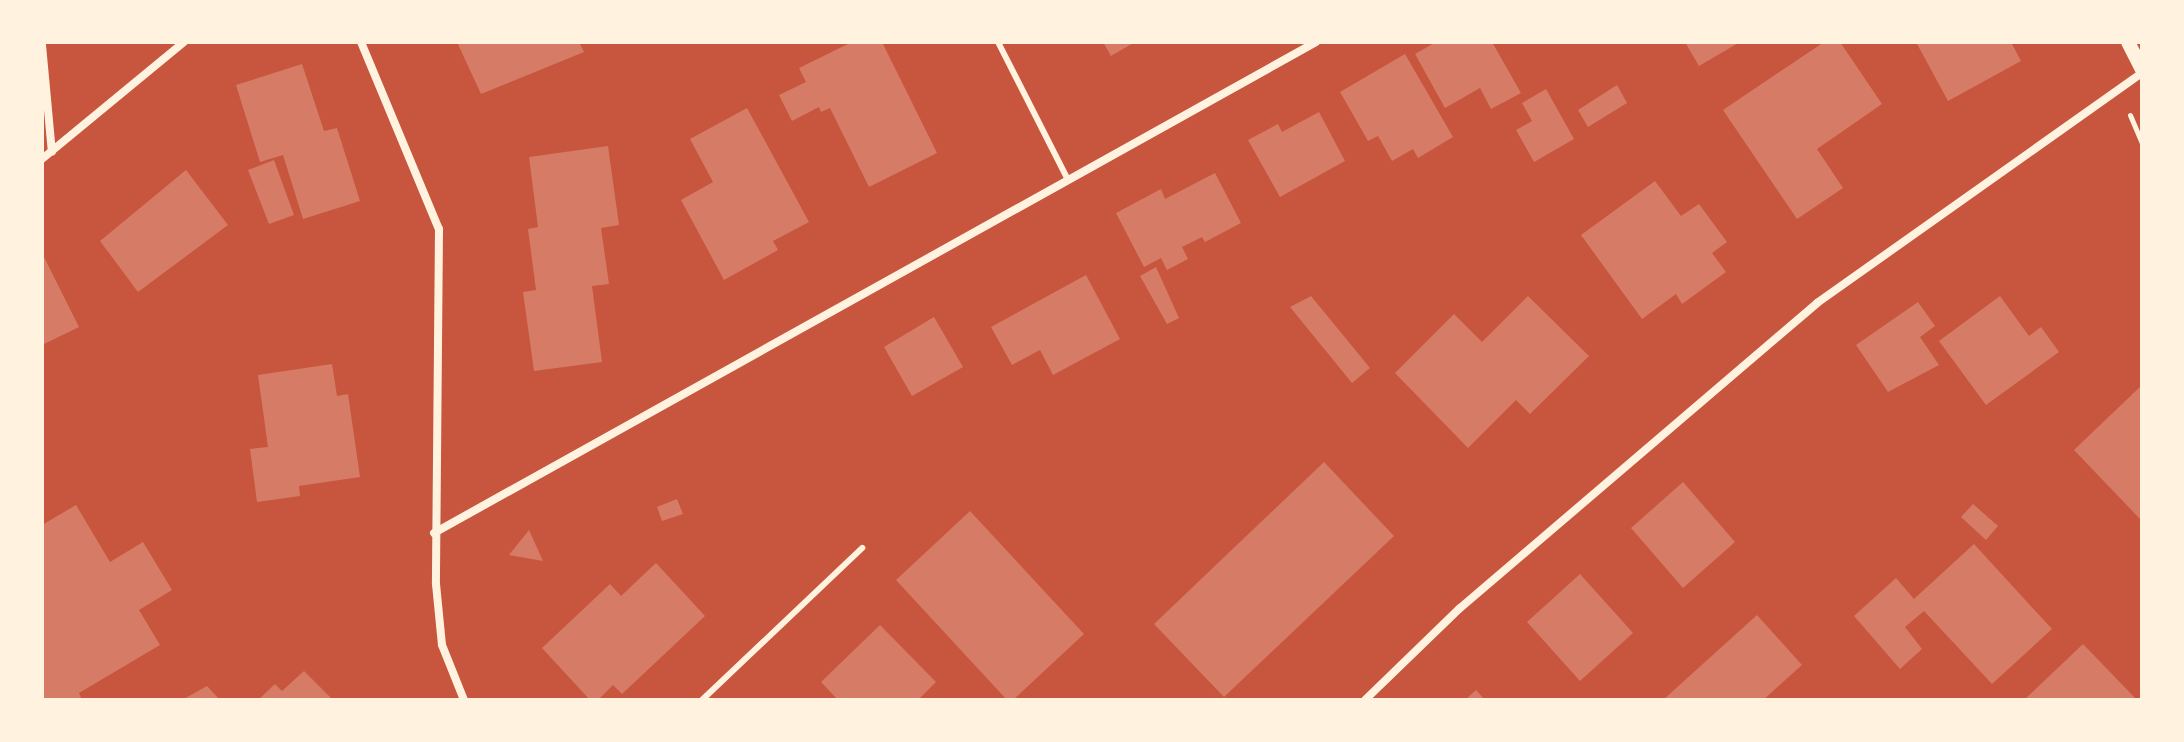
<!DOCTYPE html>
<html>
<head>
<meta charset="utf-8">
<style>
	body { margin:0 }
	#map { position:relative; width:2184px; height:742px; overflow:hidden; background:#c8553d; font-family:Helvetica,sans-serif }
	div>[style] { position:absolute }
	.building>* { inset:0; background:#d67c66 }
	.path>* { height:5px; margin:-2.5px; padding:0 2.5px; transform-origin:2.5px; border-radius:2.5px; background:#fff3e0 }
	.service>* { height:6px; margin:-3px; padding:0 3px; transform-origin:3px; border-radius:3px; background:#fff3e0 }
	.minor>* { height:8px; margin:-4px; padding:0 4px; transform-origin:4px; border-radius:4px; background:#fff3e0 }
	.tertiary>* { height:14px; margin:-7px; padding:0 7px; transform-origin:7px; border-radius:7px; background:#fff3e0 }
	span { translate:-50% -50%; white-space:nowrap; text-align:center; line-height:1.15; -webkit-text-stroke:6px #fff3e0; paint-order:stroke }
	.frame { position:absolute; inset:0; border:44px solid #fff3e0; pointer-events:none }
</style>
</head>
<body>
<div id="map">
	<div class="building">
		<i style="clip-path:polygon(457px 42px,579px 42px,584px 52px,481px 94px)"></i>
		<i style="clip-path:polygon(852px 42px,882px 42px,937px 153px,869px 187px,830px 108px,821px 112px,819px 107px,792px 121px,779px 95px,806px 82px,799px 68px)"></i>
		<i style="clip-path:polygon(1103px 42px,1135px 42px,1111px 56px)"></i>
		<i style="clip-path:polygon(1436px 42px,1492px 42px,1521px 93px,1491px 109px,1480px 88px,1445px 108px,1415px 54px)"></i>
		<i style="clip-path:polygon(1685px 42px,1740px 42px,1699px 66px)"></i>
		<i style="clip-path:polygon(1824px 42px,1840px 42px,1882px 104px,1817px 149px,1843px 188px,1797px 219px,1723px 110px)"></i>
		<i style="clip-path:polygon(1916px 42px,2011px 42px,2021px 61px,1948px 101px)"></i>
		<i style="clip-path:polygon(1405px 54px,1453px 137px,1418px 158px,1413px 149px,1392px 161px,1378px 136px,1368px 141px,1340px 92px)"></i>
		<i style="clip-path:polygon(302px 64px,324px 131px,337px 128px,360px 201px,303px 219px,283px 155px,260px 162px,236px 85px)"></i>
		<i style="clip-path:polygon(1617px 85px,1627px 103px,1588px 127px,1578px 110px)"></i>
		<i style="clip-path:polygon(1546px 89px,1574px 139px,1534px 162px,1516px 130px,1532px 121px,1522px 103px)"></i>
		<i style="clip-path:polygon(747px 108px,809px 222px,773px 241px,778px 250px,724px 280px,681px 200px,713px 182px,690px 139px)"></i>
		<i style="clip-path:polygon(1319px 112px,1345px 161px,1280px 197px,1248px 140px,1278px 124px,1282px 132px)"></i>
		<i style="clip-path:polygon(608px 146px,619px 225px,601px 228px,609px 284px,592px 286px,602px 362px,534px 371px,523px 292px,536px 290px,528px 229px,538px 227px,529px 157px)"></i>
		<i style="clip-path:polygon(274px 160px,294px 215px,269px 224px,248px 170px)"></i>
		<i style="clip-path:polygon(186px 170px,228px 225px,138px 292px,100px 241px)"></i>
		<i style="clip-path:polygon(1215px 173px,1241px 223px,1205px 242px,1202px 237px,1182px 247px,1188px 259px,1167px 270px,1161px 258px,1144px 267px,1116px 213px,1161px 189px,1165px 199px)"></i>
		<i style="clip-path:polygon(1655px 181px,1681px 216px,1699px 204px,1727px 242px,1712px 253px,1726px 272px,1682px 304px,1676px 294px,1642px 319px,1581px 235px)"></i>
		<i style="clip-path:polygon(42px 253px,79px 327px,42px 345px)"></i>
		<i style="clip-path:polygon(1156px 267px,1179px 318px,1167px 324px,1140px 276px)"></i>
		<i style="clip-path:polygon(1086px 275px,1120px 339px,1053px 375px,1040px 350px,1012px 365px,991px 327px)"></i>
		<i style="clip-path:polygon(1311px 296px,1370px 368px,1352px 383px,1290px 307px)"></i>
		<i style="clip-path:polygon(1528px 296px,1589px 356px,1530px 414px,1516px 400px,1468px 448px,1395px 373px,1454px 314px,1482px 342px)"></i>
		<i style="clip-path:polygon(2000px 296px,2029px 336px,2041px 327px,2059px 352px,1986px 405px,1939px 341px)"></i>
		<i style="clip-path:polygon(1918px 302px,1935px 326px,1920px 337px,1939px 365px,1888px 392px,1856px 345px)"></i>
		<i style="clip-path:polygon(934px 317px,963px 367px,912px 396px,884px 347px)"></i>
		<i style="clip-path:polygon(332px 364px,337px 396px,348px 394px,360px 477px,299px 486px,300px 496px,257px 502px,250px 449px,268px 447px,258px 375px)"></i>
		<i style="clip-path:polygon(2142px 385px,2142px 521px,2074px 450px)"></i>
		<i style="clip-path:polygon(1324px 462px,1394px 536px,1224px 697px,1154px 624px)"></i>
		<i style="clip-path:polygon(1683px 482px,1735px 542px,1683px 588px,1631px 528px)"></i>
		<i style="clip-path:polygon(677px 499px,683px 514px,662px 521px,657px 507px)"></i>
		<i style="clip-path:polygon(1973px 504px,1998px 526px,1986px 540px,1961px 517px)"></i>
		<i style="clip-path:polygon(76px 505px,110px 562px,143px 542px,172px 590px,139px 610px,160px 645px,79px 693px,82px 700px,42px 700px,42px 525px)"></i>
		<i style="clip-path:polygon(970px 511px,1084px 634px,1013px 700px,1007px 700px,896px 580px)"></i>
		<i style="clip-path:polygon(529px 530px,543px 561px,509px 555px)"></i>
		<i style="clip-path:polygon(1974px 544px,2052px 629px,1992px 684px,1924px 611px,1905px 627px,1922px 649px,1900px 669px,1854px 616px,1896px 578px,1914px 599px)"></i>
		<i style="clip-path:polygon(656px 563px,705px 616px,622px 694px,613px 685px,598px 700px,590px 700px,542px 648px,610px 584px,621px 596px)"></i>
		<i style="clip-path:polygon(1580px 574px,1633px 633px,1580px 681px,1527px 622px)"></i>
		<i style="clip-path:polygon(1757px 615px,1802px 665px,1763px 700px,1663px 700px)"></i>
		<i style="clip-path:polygon(880px 625px,936px 682px,918px 700px,838px 700px,821px 682px)"></i>
		<i style="clip-path:polygon(2083px 644px,2137px 700px,2024px 700px)"></i>
		<i style="clip-path:polygon(304px 671px,333px 700px,258px 700px,275px 684px,282px 691px)"></i>
		<i style="clip-path:polygon(207px 686px,220px 700px,182px 700px)"></i>
		<i style="clip-path:polygon(1476px 690px,1485px 700px,1465px 700px)"></i>
	</div>
	<div class="path">
		<i style="left:2130px;top:115px;width:30px;rotate:67deg"></i>
	</div>
	<div class="service">
		<i style="left:998px;top:42px;width:155px;rotate:63.1deg"></i>
		<i style="left:702px;top:700px;width:221px;rotate:-43.5deg"></i>
	</div>
	<div class="minor">
		<i style="left:361px;top:42px;width:203px;rotate:67.4deg"></i>
		<i style="left:439px;top:229px;width:355px;rotate:90.5deg"></i>
		<i style="left:436px;top:584px;width:61px;rotate:84.4deg"></i>
		<i style="left:442px;top:645px;width:59px;rotate:68.2deg"></i>
		<i style="left:42px;top:45px;width:107px;rotate:84.7deg"></i>
		<i style="left:42px;top:159px;width:184px;rotate:-39.5deg"></i>
		<i style="left:434px;top:533px;width:1009px;rotate:-29.1deg"></i>
		<i style="left:1365px;top:700px;width:131px;rotate:-44.1deg"></i>
		<i style="left:1459px;top:609px;width:471px;rotate:-40.5deg"></i>
		<i style="left:1817px;top:303px;width:398px;rotate:-35.3deg"></i>
	</div>
	<div class="tertiary">
		<i style="left:2128px;top:42px;width:30px;rotate:63deg"></i>
	</div>
	<div class="frame"></div>
</div>
</body>
</html>
